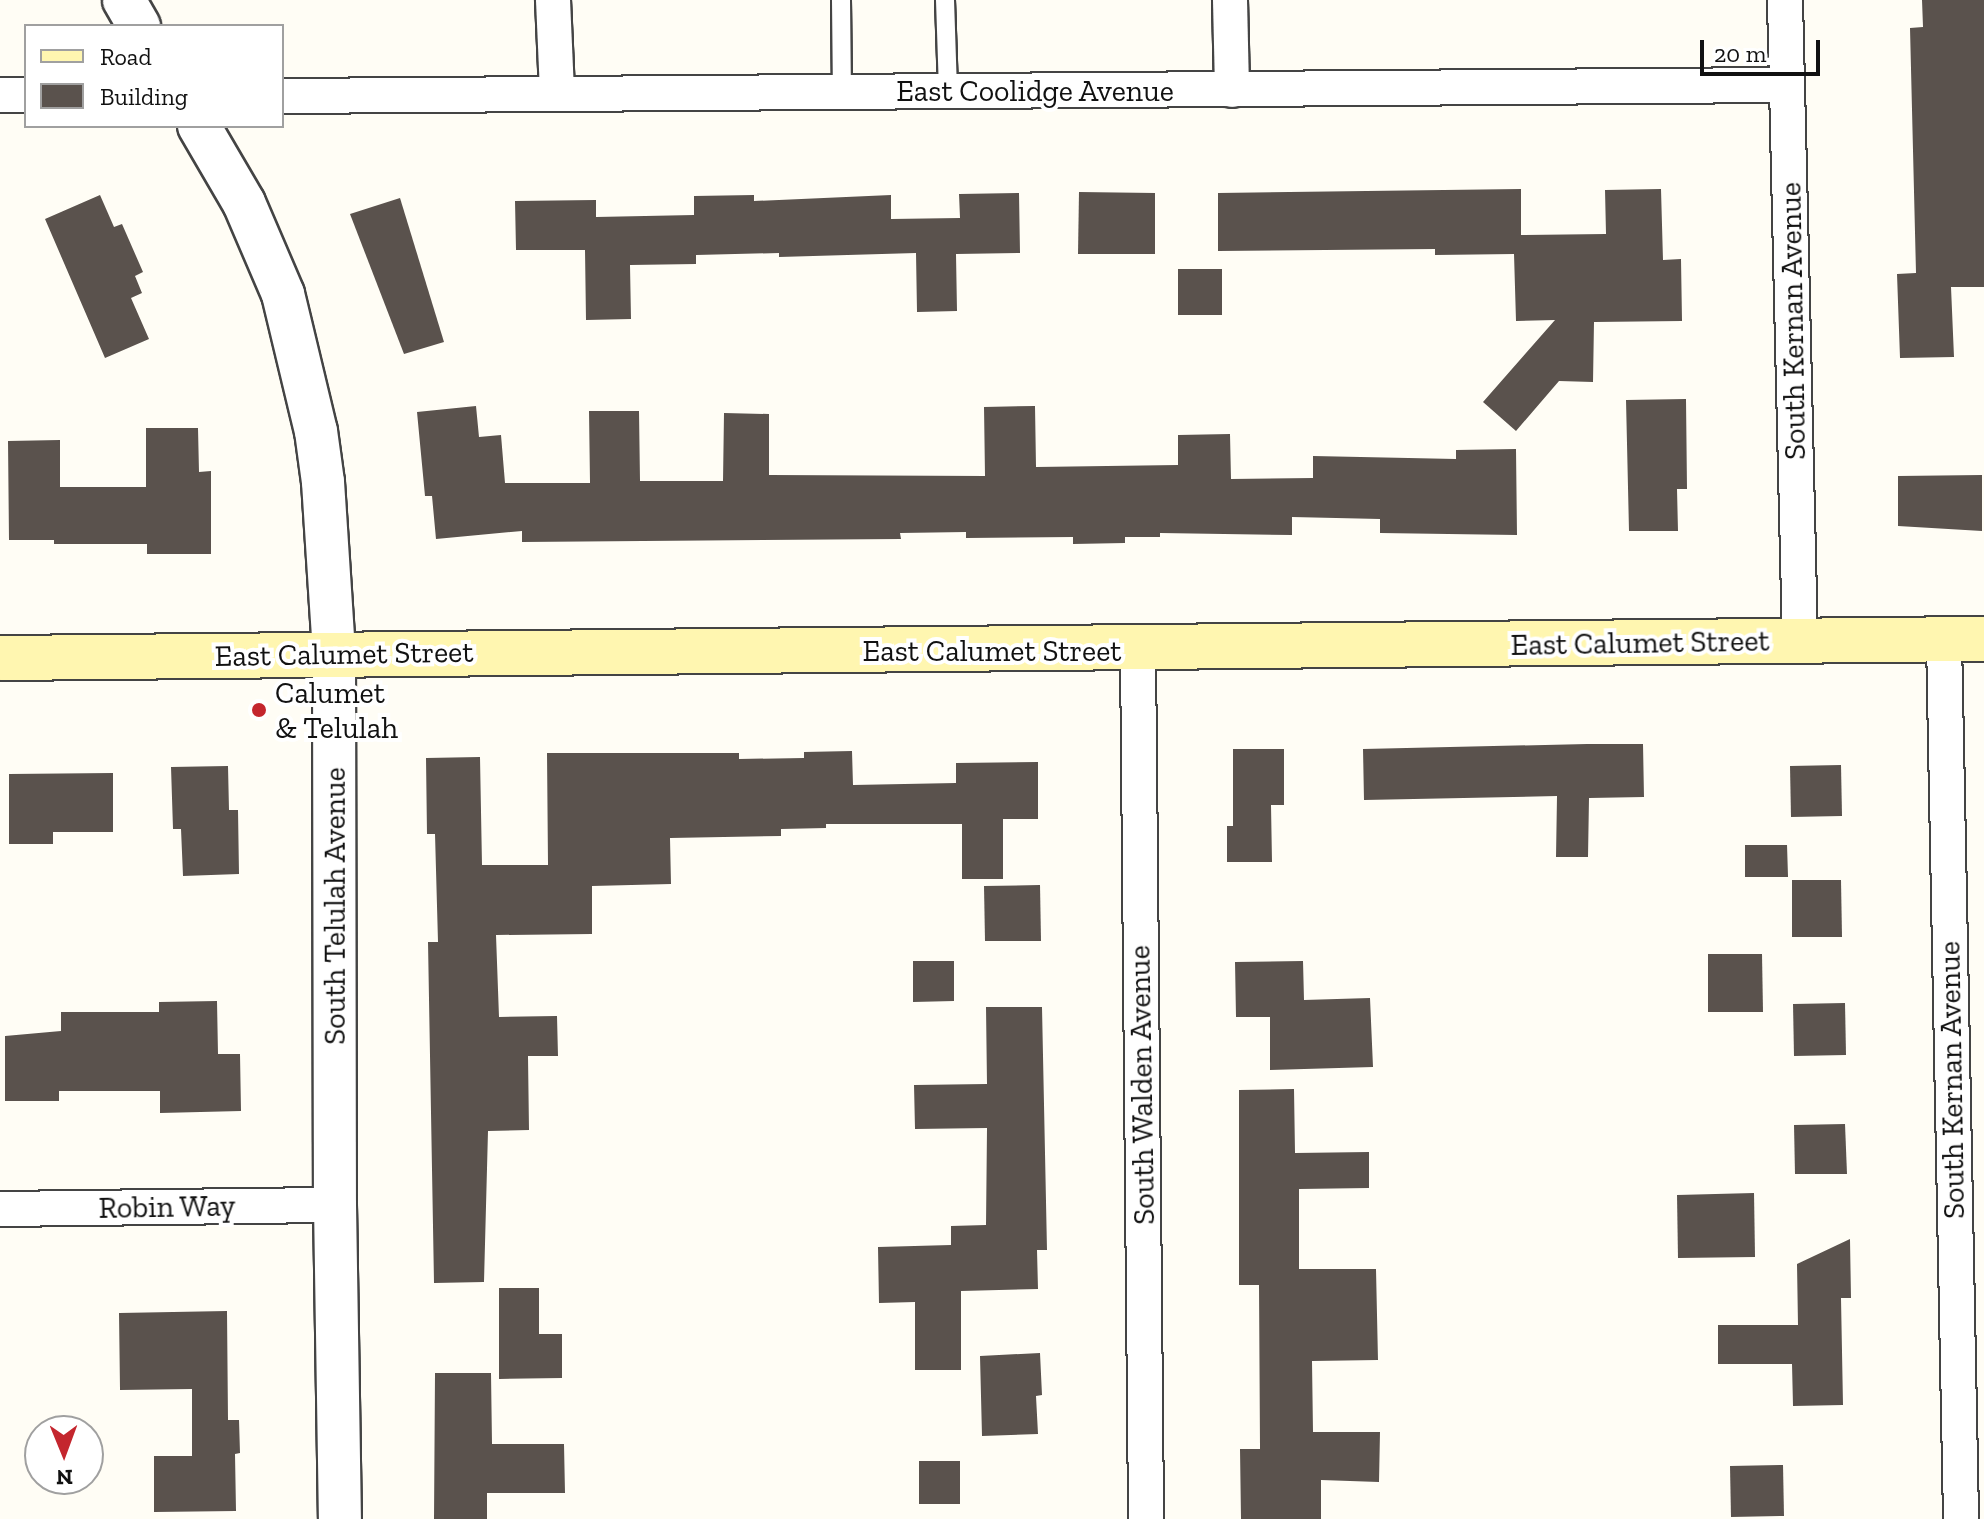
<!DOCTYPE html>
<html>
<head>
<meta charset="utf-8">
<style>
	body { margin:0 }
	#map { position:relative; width:1984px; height:1519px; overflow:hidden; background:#fffdf5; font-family:"Zilla Slab",serif }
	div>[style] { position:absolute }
	.building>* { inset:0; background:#5a524d }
	.roads { filter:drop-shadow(2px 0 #444) drop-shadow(-2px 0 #444) drop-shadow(0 2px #444) drop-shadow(0 -2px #444) }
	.service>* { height:18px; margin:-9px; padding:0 9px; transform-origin:9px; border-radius:9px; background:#fff }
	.minor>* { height:34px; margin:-17px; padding:0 17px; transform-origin:17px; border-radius:17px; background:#fff }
	.tertiary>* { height:42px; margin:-21px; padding:0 21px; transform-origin:21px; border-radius:21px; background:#fff }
	.secondary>* { height:44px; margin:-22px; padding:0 22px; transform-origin:22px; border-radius:22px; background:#fff6b0 }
	.dots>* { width:22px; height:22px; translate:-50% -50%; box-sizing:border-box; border:4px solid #fff; border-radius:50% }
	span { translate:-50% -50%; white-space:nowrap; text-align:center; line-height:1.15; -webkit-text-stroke:8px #fff; paint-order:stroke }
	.street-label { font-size:30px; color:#111 }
	.poi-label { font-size:30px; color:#111 }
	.left { translate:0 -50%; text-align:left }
	.legend { position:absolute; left:24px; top:24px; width:260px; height:104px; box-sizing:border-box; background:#fff; border:2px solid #a0a0a0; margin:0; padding:10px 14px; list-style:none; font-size:24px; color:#111 }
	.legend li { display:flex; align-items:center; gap:16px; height:40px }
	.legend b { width:40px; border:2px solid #a0a0a0 }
	.north { position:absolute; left:24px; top:1415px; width:80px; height:80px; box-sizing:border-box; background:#fff; border:2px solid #a0a0a0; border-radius:50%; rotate:179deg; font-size:22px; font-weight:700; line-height:32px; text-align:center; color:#111 }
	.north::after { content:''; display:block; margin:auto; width:28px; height:36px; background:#c4262e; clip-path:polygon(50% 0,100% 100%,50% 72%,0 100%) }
	.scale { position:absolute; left:1700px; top:40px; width:120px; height:36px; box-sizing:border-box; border:4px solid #111; border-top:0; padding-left:10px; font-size:24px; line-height:28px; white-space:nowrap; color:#111; -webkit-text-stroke:6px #fff; paint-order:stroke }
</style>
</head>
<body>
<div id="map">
	<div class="building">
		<i style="clip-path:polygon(1922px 0,1984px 0,1984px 287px,1951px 287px,1954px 357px,1900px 358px,1897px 274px,1916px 273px,1910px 28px,1923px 27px)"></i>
		<i style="clip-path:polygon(1521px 189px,1521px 235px,1606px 234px,1605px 190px,1661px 189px,1663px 260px,1681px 259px,1682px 321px,1594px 322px,1593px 382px,1559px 381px,1516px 431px,1483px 402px,1555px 320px,1516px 321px,1514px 254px,1435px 255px,1435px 249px,1218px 251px,1218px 193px)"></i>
		<i style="clip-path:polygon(1079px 192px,1155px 193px,1155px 254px,1078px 254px)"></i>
		<i style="clip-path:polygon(1019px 193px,1020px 253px,956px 254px,957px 311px,917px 312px,916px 253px,779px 257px,779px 253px,696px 255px,696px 264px,630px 265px,631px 319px,586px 320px,585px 250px,516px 250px,515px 201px,596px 200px,596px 217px,694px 215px,694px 196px,754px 195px,754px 201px,891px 195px,891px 219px,960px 218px,959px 194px)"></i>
		<i style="clip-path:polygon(100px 195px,114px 227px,122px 224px,143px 272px,135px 276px,142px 293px,131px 298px,149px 339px,105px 358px,45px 219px)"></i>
		<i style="clip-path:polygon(400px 198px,444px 342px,404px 354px,350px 214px)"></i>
		<i style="clip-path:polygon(1178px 269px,1222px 269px,1222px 315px,1178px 315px)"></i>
		<i style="clip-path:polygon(1686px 399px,1687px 489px,1677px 489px,1678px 531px,1629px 531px,1626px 400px)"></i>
		<i style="clip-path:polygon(476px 406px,479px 437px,501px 435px,505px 483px,590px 483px,589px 411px,639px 411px,640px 481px,723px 481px,724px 413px,769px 414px,769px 475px,985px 476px,984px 407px,1035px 406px,1036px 467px,1178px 465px,1178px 435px,1230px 434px,1231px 479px,1313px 478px,1313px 456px,1456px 459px,1456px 450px,1516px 449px,1517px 535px,1380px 533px,1380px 519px,1292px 517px,1292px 535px,1160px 533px,1160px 537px,1125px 537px,1125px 543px,1073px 544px,1073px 537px,966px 538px,966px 532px,900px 533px,901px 539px,522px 542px,522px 531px,436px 539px,432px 496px,425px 496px,417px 412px)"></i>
		<i style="clip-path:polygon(146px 428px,198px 428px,199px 472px,211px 471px,211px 554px,147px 554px,147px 544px,54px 544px,54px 540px,9px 540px,8px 441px,60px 440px,60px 487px,146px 487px)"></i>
		<i style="clip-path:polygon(1982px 475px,1982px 531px,1898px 526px,1898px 476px)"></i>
		<i style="clip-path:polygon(1587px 744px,1643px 744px,1644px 797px,1589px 798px,1588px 857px,1556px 857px,1557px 796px,1364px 800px,1363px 749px)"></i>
		<i style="clip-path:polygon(1233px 749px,1284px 749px,1284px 805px,1271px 805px,1272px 862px,1227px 862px,1227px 826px,1233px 826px)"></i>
		<i style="clip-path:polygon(852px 751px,853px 785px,956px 783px,956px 763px,1038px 762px,1038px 819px,1003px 819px,1003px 879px,962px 879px,962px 824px,826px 824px,826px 828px,781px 829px,781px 836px,670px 838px,671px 884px,592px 886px,592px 934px,496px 935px,499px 1017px,557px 1016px,558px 1056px,528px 1056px,529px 1130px,488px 1131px,484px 1282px,434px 1283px,428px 942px,438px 942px,435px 834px,427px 834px,426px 758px,480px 757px,482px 865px,548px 865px,547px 753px,739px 753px,739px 759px,804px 758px,804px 752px)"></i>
		<i style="clip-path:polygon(1841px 765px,1842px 816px,1791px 817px,1790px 766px)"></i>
		<i style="clip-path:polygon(228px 766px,229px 810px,238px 810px,239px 874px,183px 876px,181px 829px,173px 829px,171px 767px)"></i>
		<i style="clip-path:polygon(113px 773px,113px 832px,53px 832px,53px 844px,9px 844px,9px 774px)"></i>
		<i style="clip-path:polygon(1745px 845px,1787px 845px,1788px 877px,1745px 877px)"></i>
		<i style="clip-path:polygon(1792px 880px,1841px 880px,1842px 937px,1792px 937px)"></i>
		<i style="clip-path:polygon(1040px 885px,1041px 941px,985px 941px,984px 886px)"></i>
		<i style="clip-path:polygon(1708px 954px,1762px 954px,1763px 1012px,1708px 1012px)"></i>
		<i style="clip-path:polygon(913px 961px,954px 961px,954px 1001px,913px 1002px)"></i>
		<i style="clip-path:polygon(1303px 961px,1304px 1000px,1370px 998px,1373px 1067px,1270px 1070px,1270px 1017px,1236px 1017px,1235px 962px)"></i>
		<i style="clip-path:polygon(217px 1001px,218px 1054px,240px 1054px,241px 1111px,160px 1113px,160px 1091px,59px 1091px,59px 1101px,5px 1101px,5px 1036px,61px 1031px,61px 1012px,159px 1012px,159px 1002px)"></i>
		<i style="clip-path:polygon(1845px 1003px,1846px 1055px,1794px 1056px,1793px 1004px)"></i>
		<i style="clip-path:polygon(986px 1007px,1042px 1007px,1047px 1250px,1037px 1250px,1038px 1289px,961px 1291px,961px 1370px,915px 1370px,915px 1302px,879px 1303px,878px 1247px,951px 1245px,951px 1226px,986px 1225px,987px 1128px,915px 1129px,914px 1085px,987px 1084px)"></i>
		<i style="clip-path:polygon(1294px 1089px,1295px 1153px,1369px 1152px,1369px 1188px,1299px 1189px,1299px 1269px,1376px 1269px,1378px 1360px,1312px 1361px,1313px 1432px,1380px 1432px,1379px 1482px,1321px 1480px,1321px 1519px,1241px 1519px,1240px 1449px,1260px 1449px,1259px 1285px,1239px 1285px,1239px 1090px)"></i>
		<i style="clip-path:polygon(1845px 1124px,1847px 1174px,1795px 1174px,1794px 1125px)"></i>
		<i style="clip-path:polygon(1754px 1193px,1755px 1257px,1678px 1258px,1677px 1195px)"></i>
		<i style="clip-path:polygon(1850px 1239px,1851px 1298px,1841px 1298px,1843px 1405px,1793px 1406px,1792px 1364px,1718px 1364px,1718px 1325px,1798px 1325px,1797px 1264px)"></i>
		<i style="clip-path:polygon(499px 1288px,539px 1288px,539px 1334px,562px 1334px,562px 1378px,499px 1379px)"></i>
		<i style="clip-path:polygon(227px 1311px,228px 1420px,239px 1420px,240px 1453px,235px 1454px,236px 1511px,154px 1512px,154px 1456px,192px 1456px,192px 1389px,120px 1390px,119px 1313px)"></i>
		<i style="clip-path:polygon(1040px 1353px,1042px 1395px,1036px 1396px,1038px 1434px,982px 1436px,980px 1356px)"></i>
		<i style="clip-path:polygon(435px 1373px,491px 1373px,492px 1444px,564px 1444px,565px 1493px,487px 1493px,487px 1519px,434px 1519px)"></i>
		<i style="clip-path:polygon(919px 1461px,960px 1461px,960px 1504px,919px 1504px)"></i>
		<i style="clip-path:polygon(1783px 1465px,1784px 1516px,1731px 1517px,1730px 1466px)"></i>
	</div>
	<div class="roads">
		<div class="service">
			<i style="left:841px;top:0;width:92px;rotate:89.4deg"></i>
			<i style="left:945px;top:0;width:90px;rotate:88.1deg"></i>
		</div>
		<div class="minor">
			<i style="left:553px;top:0;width:93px;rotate:87.5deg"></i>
			<i style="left:1230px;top:0;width:90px;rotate:88.7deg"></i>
			<i style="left:1785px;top:0;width:641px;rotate:88.66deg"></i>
			<i style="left:0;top:95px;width:26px"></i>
			<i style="left:282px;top:96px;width:1505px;rotate:-0.42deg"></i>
			<i style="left:1944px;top:640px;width:879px;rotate:88.89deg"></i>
			<i style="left:1138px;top:650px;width:869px;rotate:89.47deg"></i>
			<i style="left:0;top:1209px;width:335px;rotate:-0.7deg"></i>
		</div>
		<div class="tertiary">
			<i style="left:124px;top:0;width:30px;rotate:60deg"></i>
			<i style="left:199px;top:126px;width:89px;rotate:59.7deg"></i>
			<i style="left:244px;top:203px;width:99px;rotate:66.8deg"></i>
			<i style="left:283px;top:294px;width:141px;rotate:76.5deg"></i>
			<i style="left:316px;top:431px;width:51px;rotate:82.2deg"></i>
			<i style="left:323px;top:482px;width:171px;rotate:86.3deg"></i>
			<i style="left:334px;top:653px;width:552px;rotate:89.9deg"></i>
			<i style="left:335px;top:1205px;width:314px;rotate:89.1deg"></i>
		</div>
		<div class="secondary">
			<i style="left:0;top:658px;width:1984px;rotate:-0.55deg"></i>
		</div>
	</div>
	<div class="dots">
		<i style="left:259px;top:710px;background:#c4262e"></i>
	</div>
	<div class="street-label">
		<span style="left:1035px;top:91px">East Coolidge Avenue</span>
		<span style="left:1793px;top:321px;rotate:-91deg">South Kernan Avenue</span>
		<span style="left:1640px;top:643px;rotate:-1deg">East Calumet Street</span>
		<span style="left:992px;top:651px">East Calumet Street</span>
		<span style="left:344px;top:654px;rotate:-1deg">East Calumet Street</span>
		<span style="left:335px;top:906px;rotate:-90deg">South Telulah Avenue</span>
		<span style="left:1952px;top:1080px;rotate:-91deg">South Kernan Avenue</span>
		<span style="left:1142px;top:1085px;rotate:-91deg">South Walden Avenue</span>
		<span style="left:167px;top:1207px;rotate:-1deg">Robin Way</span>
	</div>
	<div class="poi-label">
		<span class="left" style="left:275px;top:710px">Calumet<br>&amp; Telulah</span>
	</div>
	<ul class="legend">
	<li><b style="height:10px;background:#fff6b0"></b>Road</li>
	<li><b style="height:22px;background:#5a524d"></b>Building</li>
	</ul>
	<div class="north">N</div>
	<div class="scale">20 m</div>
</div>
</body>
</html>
